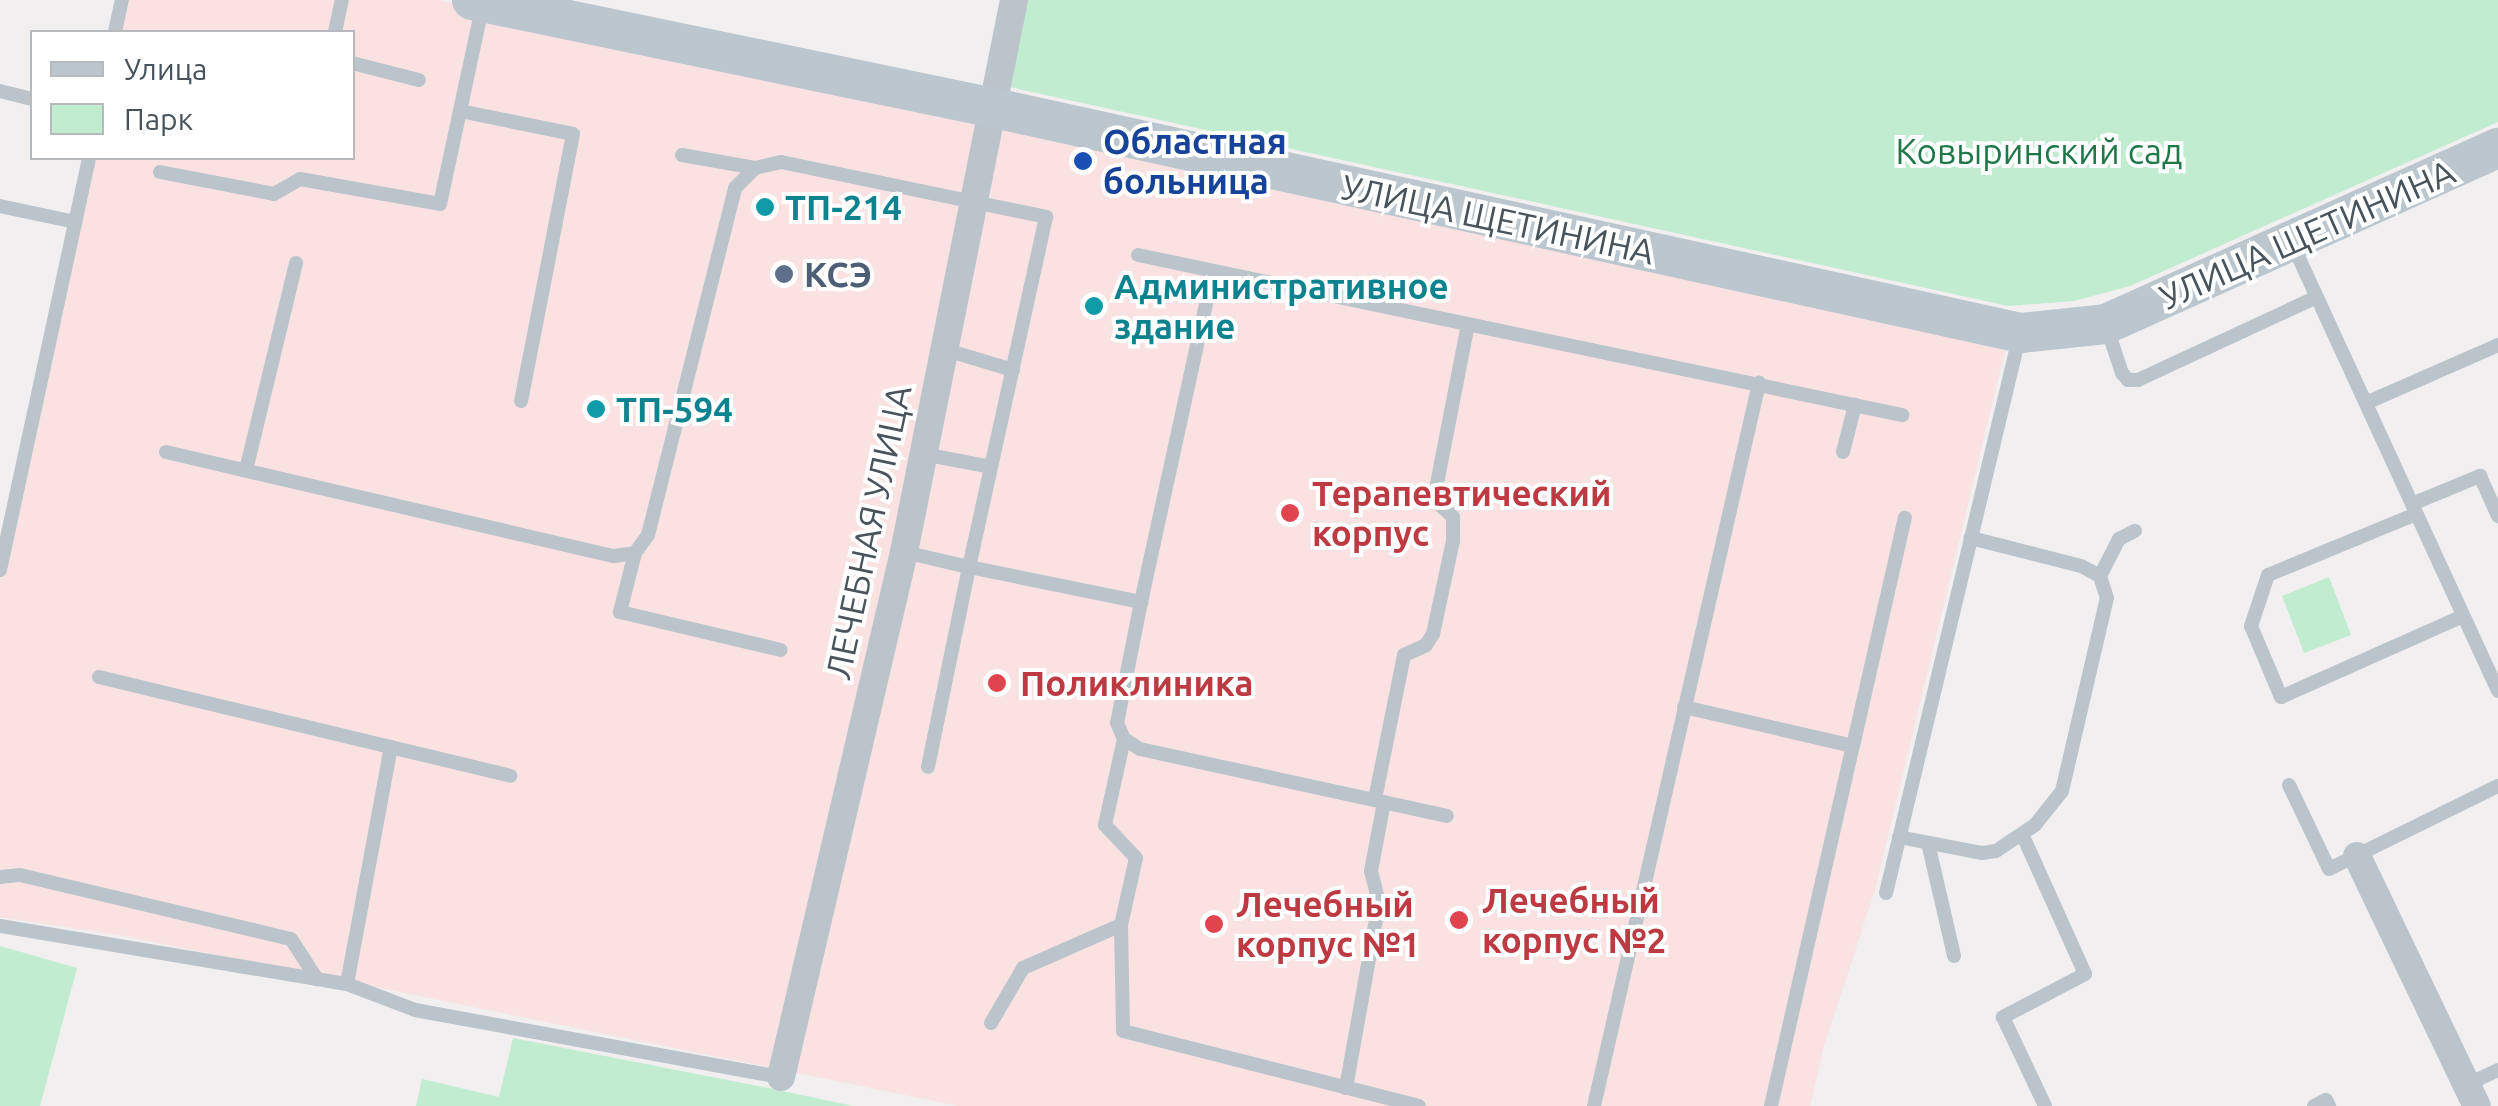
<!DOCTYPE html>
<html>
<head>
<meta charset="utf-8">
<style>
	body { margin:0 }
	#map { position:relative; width:2498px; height:1106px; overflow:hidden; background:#f1efef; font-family:Ubuntu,sans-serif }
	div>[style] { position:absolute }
	.medical>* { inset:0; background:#f9e2e1 }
	.green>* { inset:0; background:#c1eccf }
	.lane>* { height:14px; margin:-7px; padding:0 7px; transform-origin:7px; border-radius:7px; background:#bcc4cb }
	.street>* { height:28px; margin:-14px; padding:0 14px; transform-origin:14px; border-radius:14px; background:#bcc4cb }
	.secondary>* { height:40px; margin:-20px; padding:0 20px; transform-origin:20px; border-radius:20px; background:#bcc6cf }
	.dots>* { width:28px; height:28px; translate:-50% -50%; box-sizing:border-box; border:5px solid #fff; border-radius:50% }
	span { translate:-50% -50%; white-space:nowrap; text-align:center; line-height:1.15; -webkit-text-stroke:8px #fff; paint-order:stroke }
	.transit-label { font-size:35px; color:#164399; font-weight:700 }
	.left { translate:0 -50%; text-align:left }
	.park-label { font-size:35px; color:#1e7847 }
	.culture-label { font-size:35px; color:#0d838f; font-weight:700 }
	.street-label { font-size:35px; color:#48535b }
	.service-label { font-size:35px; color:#4e5e75; font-weight:700 }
	.health-label { font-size:35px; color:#be3a42; font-weight:700 }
	.legend { position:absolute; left:30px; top:30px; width:325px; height:130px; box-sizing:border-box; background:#fff; border:2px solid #b6babd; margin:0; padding:12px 18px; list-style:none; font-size:30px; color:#48535b }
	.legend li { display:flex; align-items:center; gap:20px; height:50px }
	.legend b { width:50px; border:2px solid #b6babd }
</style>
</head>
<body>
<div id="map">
	<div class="medical">
		<i style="clip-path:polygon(122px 0,438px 0,2006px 347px,1875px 890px,1824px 1046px,1810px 1106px,959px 1106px,119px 935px,0 917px,0 566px,88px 158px,352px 158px,352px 32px,115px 32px)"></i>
	</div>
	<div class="green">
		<i style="clip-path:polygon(1022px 0,2498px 0,2498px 122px,2130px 286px,2074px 301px,2008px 306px,1005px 86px)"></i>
		<i style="clip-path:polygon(2329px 577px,2351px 635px,2304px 653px,2282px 596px)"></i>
		<i style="clip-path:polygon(0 946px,77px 968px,40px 1106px,0 1106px)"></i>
		<i style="clip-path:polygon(513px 1038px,778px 1090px,853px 1106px,416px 1106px,422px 1079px,499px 1097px)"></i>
	</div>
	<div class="lane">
		<i style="left:115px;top:32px;width:33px;rotate:-78deg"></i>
		<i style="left:335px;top:32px;width:33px;rotate:-78deg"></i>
		<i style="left:352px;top:63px;width:69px;rotate:14.2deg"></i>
		<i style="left:0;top:91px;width:33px;rotate:14deg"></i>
		<i style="left:460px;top:111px;width:115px;rotate:11.5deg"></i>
		<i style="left:573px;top:134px;width:272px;rotate:101deg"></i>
		<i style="left:682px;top:155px;width:74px;rotate:10.1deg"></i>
		<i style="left:160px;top:172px;width:116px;rotate:10.9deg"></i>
		<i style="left:274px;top:194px;width:30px;rotate:-30deg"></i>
		<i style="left:300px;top:179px;width:142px;rotate:10.1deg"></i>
		<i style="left:440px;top:204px;width:200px;rotate:-77.9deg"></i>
		<i style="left:0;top:206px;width:77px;rotate:12deg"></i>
		<i style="left:2292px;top:243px;width:493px;rotate:65.3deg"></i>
		<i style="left:1138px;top:255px;width:781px;rotate:11.83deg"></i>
		<i style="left:2106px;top:325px;width:51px;rotate:71.6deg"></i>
		<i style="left:2122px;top:373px;width:9px;rotate:49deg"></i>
		<i style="left:2128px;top:380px;width:10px"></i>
		<i style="left:2138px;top:380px;width:197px;rotate:-24.9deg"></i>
		<i style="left:946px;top:350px;width:70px;rotate:16.6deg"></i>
		<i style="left:2366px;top:403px;width:144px;rotate:-23.7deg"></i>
		<i style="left:166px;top:452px;width:460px;rotate:13.1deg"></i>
		<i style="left:614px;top:556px;width:21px;rotate:-8deg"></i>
		<i style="left:635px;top:553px;width:22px;rotate:-54deg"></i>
		<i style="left:648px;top:535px;width:358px;rotate:-75.9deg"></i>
		<i style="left:735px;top:188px;width:28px;rotate:-45deg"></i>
		<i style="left:755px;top:168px;width:27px;rotate:-13deg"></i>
		<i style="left:781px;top:162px;width:271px;rotate:11.7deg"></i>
		<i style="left:1046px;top:217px;width:358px;rotate:102.4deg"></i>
		<i style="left:969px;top:567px;width:176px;rotate:11.5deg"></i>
		<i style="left:1141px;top:602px;width:123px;rotate:101.2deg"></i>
		<i style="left:1117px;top:723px;width:17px;rotate:66deg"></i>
		<i style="left:1124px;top:739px;width:19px;rotate:32deg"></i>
		<i style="left:1140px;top:749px;width:314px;rotate:12.3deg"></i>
		<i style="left:1843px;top:452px;width:49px;rotate:-75.7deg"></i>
		<i style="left:923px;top:454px;width:69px;rotate:10.8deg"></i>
		<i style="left:246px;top:470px;width:213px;rotate:-76.4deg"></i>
		<i style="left:2412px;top:504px;width:74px;rotate:-22.4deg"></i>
		<i style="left:2480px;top:476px;width:44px;rotate:65.8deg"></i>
		<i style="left:2416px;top:514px;width:160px;rotate:157.6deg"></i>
		<i style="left:2268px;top:575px;width:54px;rotate:108.4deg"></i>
		<i style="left:2251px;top:626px;width:77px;rotate:67.1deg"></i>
		<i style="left:2281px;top:697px;width:199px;rotate:-24deg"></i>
		<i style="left:904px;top:552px;width:67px;rotate:13deg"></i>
		<i style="left:969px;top:567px;width:204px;rotate:101.6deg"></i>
		<i style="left:635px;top:553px;width:61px;rotate:104.3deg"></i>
		<i style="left:620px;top:612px;width:165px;rotate:13.3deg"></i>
		<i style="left:0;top:570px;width:422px;rotate:-77.8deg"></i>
		<i style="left:2100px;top:576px;width:42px;rotate:-62.8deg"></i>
		<i style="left:2119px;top:539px;width:18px;rotate:-27deg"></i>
		<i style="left:1141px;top:602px;width:339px;rotate:-77.7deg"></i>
		<i style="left:99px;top:677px;width:423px;rotate:13.5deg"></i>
		<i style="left:1684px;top:707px;width:173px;rotate:13deg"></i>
		<i style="left:1853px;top:746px;width:234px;rotate:-77.2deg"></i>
		<i style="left:1124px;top:739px;width:88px;rotate:102.5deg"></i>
		<i style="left:1105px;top:825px;width:45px;rotate:46.8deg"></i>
		<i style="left:1136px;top:858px;width:69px;rotate:102.6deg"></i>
		<i style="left:1121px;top:925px;width:106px;rotate:88.9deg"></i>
		<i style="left:1123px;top:1031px;width:305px;rotate:14.2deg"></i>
		<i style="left:2289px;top:785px;width:93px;rotate:64.5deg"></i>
		<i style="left:2329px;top:869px;width:188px;rotate:-26.2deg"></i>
		<i style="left:1375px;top:799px;width:147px;rotate:-78.6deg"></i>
		<i style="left:1404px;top:655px;width:24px;rotate:-24deg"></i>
		<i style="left:1426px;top:645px;width:13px;rotate:-58deg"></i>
		<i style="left:1433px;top:634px;width:95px;rotate:-77.9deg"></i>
		<i style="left:1453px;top:541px;width:24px;rotate:-90deg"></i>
		<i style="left:1453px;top:517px;width:26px;rotate:-137deg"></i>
		<i style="left:1434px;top:499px;width:178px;rotate:-79deg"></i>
		<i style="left:2023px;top:836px;width:151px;rotate:65.8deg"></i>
		<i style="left:2085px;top:974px;width:93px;rotate:152.3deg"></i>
		<i style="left:2003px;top:1017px;width:98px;rotate:64.7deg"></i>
		<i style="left:1899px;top:837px;width:85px;rotate:10.9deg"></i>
		<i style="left:1982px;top:853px;width:14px;rotate:-8deg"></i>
		<i style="left:1996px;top:851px;width:47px;rotate:-33.7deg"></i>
		<i style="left:2035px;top:825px;width:43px;rotate:-51.5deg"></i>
		<i style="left:2062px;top:791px;width:198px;rotate:-76.9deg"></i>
		<i style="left:2107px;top:598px;width:23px;rotate:-108deg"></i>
		<i style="left:2100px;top:576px;width:21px;rotate:-152deg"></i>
		<i style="left:2081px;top:566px;width:114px;rotate:-165.7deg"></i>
		<i style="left:1928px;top:843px;width:116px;rotate:77deg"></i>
		<i style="left:0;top:877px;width:20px;rotate:-6deg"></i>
		<i style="left:20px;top:875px;width:278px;rotate:13.3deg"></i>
		<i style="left:291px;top:939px;width:48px;rotate:57deg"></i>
		<i style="left:1886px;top:893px;width:571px;rotate:-76.52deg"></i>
		<i style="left:0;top:926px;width:352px;rotate:9.5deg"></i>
		<i style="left:347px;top:984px;width:73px;rotate:20.9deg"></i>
		<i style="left:415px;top:1010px;width:372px;rotate:10.4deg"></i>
		<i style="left:347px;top:984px;width:241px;rotate:-79.5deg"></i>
		<i style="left:991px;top:1023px;width:64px;rotate:-59.8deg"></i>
		<i style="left:1023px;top:968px;width:107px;rotate:-23.7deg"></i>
		<i style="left:2468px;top:1084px;width:33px;rotate:-25deg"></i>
		<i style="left:1346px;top:1088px;width:188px;rotate:-79.9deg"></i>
		<i style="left:1379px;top:903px;width:33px;rotate:-104deg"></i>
		<i style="left:1371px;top:871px;width:70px;rotate:-79.3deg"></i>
		<i style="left:1594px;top:1106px;width:742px;rotate:-77.14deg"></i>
		<i style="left:1771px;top:1106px;width:369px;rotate:-77.2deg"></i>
		<i style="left:2314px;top:1106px;width:13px;rotate:-27deg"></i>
		<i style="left:2326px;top:1100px;width:7px;rotate:63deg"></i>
	</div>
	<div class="street">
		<i style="left:2357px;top:856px;width:277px;rotate:64.4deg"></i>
		<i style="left:781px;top:1077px;width:539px;rotate:-76.81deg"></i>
		<i style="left:904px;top:552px;width:563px;rotate:-78.73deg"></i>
	</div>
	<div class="secondary">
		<i style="left:472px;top:0;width:533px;rotate:11.69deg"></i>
		<i style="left:994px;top:108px;width:1051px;rotate:12.36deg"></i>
		<i style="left:2021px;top:333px;width:85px;rotate:-6deg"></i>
		<i style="left:2106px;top:324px;width:430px;rotate:-24.2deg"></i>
	</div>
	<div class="dots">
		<i style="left:1083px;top:161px;background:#1a4fb4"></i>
		<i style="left:765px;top:207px;background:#0f9aa8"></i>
		<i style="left:784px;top:274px;background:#5c6f8a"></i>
		<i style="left:1094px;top:306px;background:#0f9aa8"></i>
		<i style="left:596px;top:409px;background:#0f9aa8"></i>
		<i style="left:1290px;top:513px;background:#e0444e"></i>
		<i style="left:997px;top:683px;background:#e0444e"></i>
		<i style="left:1459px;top:920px;background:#e0444e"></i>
		<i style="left:1214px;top:924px;background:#e0444e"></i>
	</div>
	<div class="transit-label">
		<span class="left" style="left:1103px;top:161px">Областная<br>больница</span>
	</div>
	<div class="park-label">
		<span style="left:2039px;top:151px">Ковыринский сад</span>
	</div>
	<div class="culture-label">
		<span class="left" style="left:785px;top:207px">ТП-214</span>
		<span class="left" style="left:1114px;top:306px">Административное<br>здание</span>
		<span class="left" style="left:616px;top:409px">ТП-594</span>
	</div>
	<div class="street-label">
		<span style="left:1498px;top:219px;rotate:12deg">УЛИЦА ЩЕТИНИНА</span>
		<span style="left:2307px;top:234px;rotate:-24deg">УЛИЦА ЩЕТИНИНА</span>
		<span style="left:868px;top:532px;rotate:-78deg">ЛЕЧЕБНАЯ УЛИЦА</span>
	</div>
	<div class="service-label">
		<span class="left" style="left:804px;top:274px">КСЭ</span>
	</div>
	<div class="health-label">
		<span class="left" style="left:1312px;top:513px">Терапевтический<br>корпус</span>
		<span class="left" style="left:1020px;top:683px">Поликлиника</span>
		<span class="left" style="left:1482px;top:920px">Лечебный<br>корпус №2</span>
		<span class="left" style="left:1236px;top:924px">Лечебный<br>корпус №1</span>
	</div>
	<ul class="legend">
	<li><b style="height:12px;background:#bcc6cf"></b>Улица</li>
	<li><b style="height:28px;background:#c1eccf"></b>Парк</li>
	</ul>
</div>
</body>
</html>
